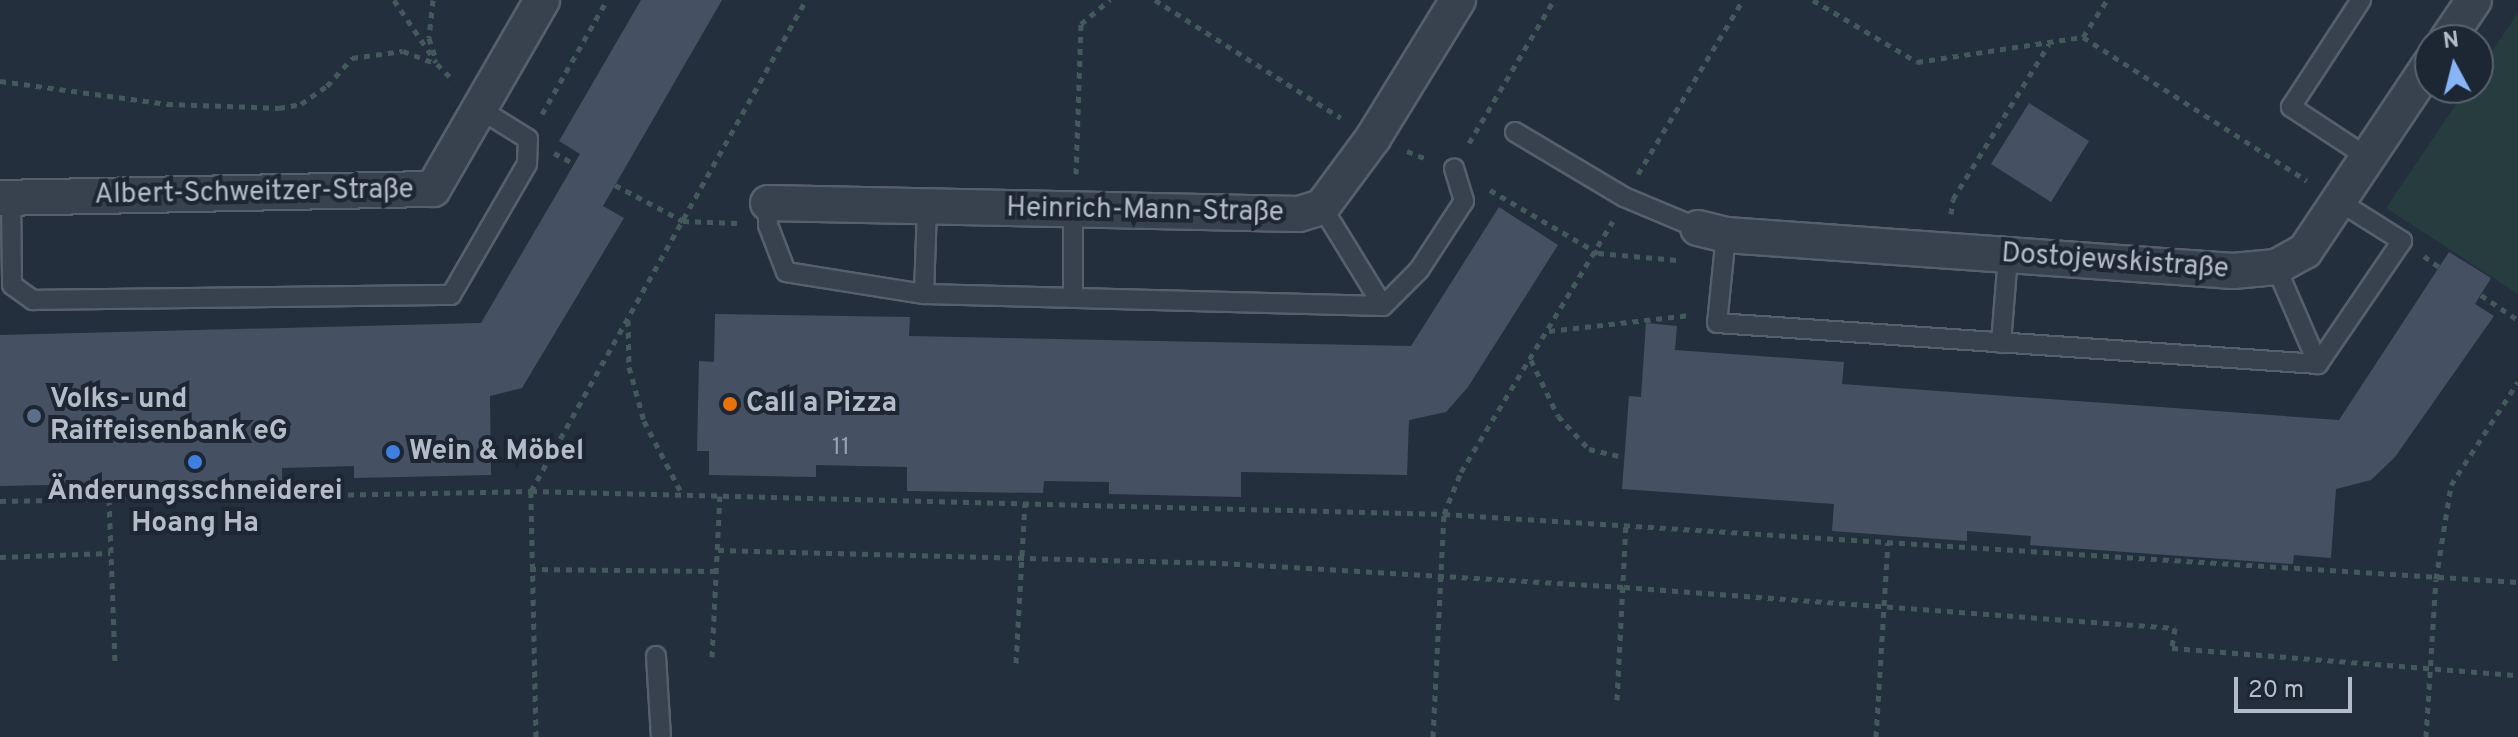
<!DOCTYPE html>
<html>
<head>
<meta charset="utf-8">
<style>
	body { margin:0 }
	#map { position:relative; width:2518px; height:737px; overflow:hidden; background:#242f3e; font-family:Overpass,sans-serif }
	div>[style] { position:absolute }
	.green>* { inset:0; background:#263c3f }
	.building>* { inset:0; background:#455162 }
	.path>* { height:5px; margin-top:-2.5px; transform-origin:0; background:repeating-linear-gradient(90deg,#44595c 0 6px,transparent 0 12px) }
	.roads { filter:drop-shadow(2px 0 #565f6c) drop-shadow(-2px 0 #565f6c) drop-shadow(0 2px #565f6c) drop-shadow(0 -2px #565f6c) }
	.lane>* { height:18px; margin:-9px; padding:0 9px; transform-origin:9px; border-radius:9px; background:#38414e }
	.street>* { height:34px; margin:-17px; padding:0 17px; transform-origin:17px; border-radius:17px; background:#38414e }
	.dots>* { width:22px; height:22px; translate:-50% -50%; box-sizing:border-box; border:4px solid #1d2633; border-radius:50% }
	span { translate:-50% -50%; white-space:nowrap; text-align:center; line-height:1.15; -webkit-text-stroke:8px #1d2633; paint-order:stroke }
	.number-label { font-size:24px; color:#98a1af }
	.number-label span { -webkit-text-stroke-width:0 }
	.street-label { font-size:28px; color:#b4bcc9 }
	.poi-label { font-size:28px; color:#b4bcc9; font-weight:700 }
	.left { translate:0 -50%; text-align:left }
	.north { position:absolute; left:2414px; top:24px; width:80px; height:80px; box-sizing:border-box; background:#1d2633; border:2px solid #59626f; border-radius:50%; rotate:353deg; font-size:22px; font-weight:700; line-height:32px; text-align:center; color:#b4bcc9 }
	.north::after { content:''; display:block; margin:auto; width:28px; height:36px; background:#8ab4f8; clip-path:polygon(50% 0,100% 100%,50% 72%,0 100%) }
	.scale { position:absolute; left:2234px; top:677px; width:118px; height:36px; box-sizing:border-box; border:4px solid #b4bcc9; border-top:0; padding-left:10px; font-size:24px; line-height:28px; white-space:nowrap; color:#b4bcc9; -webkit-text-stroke:6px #1d2633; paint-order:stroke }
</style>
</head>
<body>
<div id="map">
	<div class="green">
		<i style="clip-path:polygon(2518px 13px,2518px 294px,2386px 208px,2467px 88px,2478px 88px,2478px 72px)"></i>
	</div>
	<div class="building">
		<i style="clip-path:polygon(641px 0,722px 0,603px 206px,624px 218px,522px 388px,490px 396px,491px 475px,354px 478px,354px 466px,282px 468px,282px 480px,0 486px,0 335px,481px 323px,580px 154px,559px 141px)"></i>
		<i style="clip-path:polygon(2029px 103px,2089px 141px,2051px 202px,1991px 164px)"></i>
		<i style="clip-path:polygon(1499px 207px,1558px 245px,1468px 387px,1446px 412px,1409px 420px,1407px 475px,1241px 472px,1241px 497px,1109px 494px,1109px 482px,1044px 481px,1043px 493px,907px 491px,907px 467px,816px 465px,816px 477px,709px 475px,709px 451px,697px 451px,699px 361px,714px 362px,715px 314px,910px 317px,909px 336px,1411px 346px)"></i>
		<i style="clip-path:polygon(2449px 252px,2491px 278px,2475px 304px,2494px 316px,2395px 457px,2371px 480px,2336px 489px,2331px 558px,2294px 555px,2293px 564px,2030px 545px,2031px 536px,1967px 531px,1967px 541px,1832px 531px,1834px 504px,1622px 489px,1629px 396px,1641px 397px,1646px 323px,1677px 326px,1675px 350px,1844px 362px,1842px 384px,2339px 420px)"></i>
	</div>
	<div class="path">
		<i style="left:394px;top:0;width:75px;rotate:55.9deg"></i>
		<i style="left:433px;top:0;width:38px;rotate:96deg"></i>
		<i style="left:429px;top:38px;width:22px;rotate:72deg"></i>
		<i style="left:1155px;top:0;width:220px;rotate:32.4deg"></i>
		<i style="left:1813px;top:0;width:121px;rotate:30.8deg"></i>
		<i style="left:1917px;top:62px;width:168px;rotate:-8.6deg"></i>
		<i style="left:2083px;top:37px;width:266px;rotate:32.7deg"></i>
		<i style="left:2083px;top:37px;width:44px;rotate:-57deg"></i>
		<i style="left:0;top:81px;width:169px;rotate:7.8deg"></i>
		<i style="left:167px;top:104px;width:112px;rotate:2deg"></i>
		<i style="left:279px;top:108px;width:22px;rotate:-10deg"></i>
		<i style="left:301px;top:104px;width:32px;rotate:-35deg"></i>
		<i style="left:327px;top:86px;width:38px;rotate:-48deg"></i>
		<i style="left:352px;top:58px;width:51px;rotate:-7.8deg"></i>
		<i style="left:403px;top:51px;width:36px;rotate:21deg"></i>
		<i style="left:437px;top:64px;width:24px;rotate:45deg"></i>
		<i style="left:542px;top:114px;width:131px;rotate:-60.3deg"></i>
		<i style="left:1469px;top:143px;width:166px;rotate:-59.3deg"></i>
		<i style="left:1407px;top:151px;width:22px;rotate:22deg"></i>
		<i style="left:554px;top:153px;width:24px;rotate:28deg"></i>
		<i style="left:1076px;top:174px;width:150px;rotate:-88.1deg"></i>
		<i style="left:1081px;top:24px;width:38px;rotate:-40deg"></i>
		<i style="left:1638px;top:174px;width:203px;rotate:-58.9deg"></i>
		<i style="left:615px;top:185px;width:77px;rotate:27.9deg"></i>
		<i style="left:683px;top:221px;width:54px;rotate:2.1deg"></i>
		<i style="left:1490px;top:190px;width:125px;rotate:30.3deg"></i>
		<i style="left:1598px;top:253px;width:80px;rotate:5deg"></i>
		<i style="left:1951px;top:214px;width:15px;rotate:-82deg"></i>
		<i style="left:1953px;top:199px;width:182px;rotate:-58.2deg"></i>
		<i style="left:2424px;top:256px;width:19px;rotate:36deg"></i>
		<i style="left:2481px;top:295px;width:45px;rotate:34deg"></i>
		<i style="left:628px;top:320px;width:47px;rotate:88.8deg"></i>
		<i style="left:629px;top:367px;width:56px;rotate:74.5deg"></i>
		<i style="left:644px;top:421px;width:82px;rotate:62.5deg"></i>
		<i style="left:1549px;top:331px;width:142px;rotate:-6.5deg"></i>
		<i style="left:1531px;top:360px;width:62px;rotate:64.3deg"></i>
		<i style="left:1558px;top:416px;width:45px;rotate:46.8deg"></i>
		<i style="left:1589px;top:449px;width:36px;rotate:13deg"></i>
		<i style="left:109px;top:499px;width:163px;rotate:87.9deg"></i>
		<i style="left:0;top:501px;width:531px;rotate:-1.08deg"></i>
		<i style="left:531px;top:491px;width:913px;rotate:1.44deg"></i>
		<i style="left:1444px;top:514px;width:1076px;rotate:3.62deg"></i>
		<i style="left:718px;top:550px;width:504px;rotate:1.48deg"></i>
		<i style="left:1222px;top:563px;width:403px;rotate:3.4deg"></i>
		<i style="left:1624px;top:587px;width:553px;rotate:4.26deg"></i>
		<i style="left:2175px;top:628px;width:20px;rotate:99deg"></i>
		<i style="left:2172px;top:648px;width:347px;rotate:4.5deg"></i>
		<i style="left:0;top:557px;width:110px;rotate:-2.1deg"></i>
		<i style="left:530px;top:569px;width:184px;rotate:0.6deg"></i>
		<i style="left:712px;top:657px;width:161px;rotate:-87.2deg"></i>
		<i style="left:1016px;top:663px;width:160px;rotate:-86.8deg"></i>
		<i style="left:1617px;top:700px;width:175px;rotate:-87.1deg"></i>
		<i style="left:536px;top:737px;width:246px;rotate:-91.2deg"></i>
		<i style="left:531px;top:491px;width:563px;rotate:-60.75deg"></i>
		<i style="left:1433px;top:737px;width:223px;rotate:-87.2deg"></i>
		<i style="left:1444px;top:514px;width:45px;rotate:-68deg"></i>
		<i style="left:1461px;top:472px;width:293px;rotate:-58.8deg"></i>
		<i style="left:1876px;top:737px;width:195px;rotate:-86.5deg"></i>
		<i style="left:2426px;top:737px;width:158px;rotate:-86.4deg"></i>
		<i style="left:2436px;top:579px;width:95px;rotate:-80.9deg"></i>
		<i style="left:2451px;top:485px;width:123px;rotate:-57deg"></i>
	</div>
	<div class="roads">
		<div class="lane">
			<i style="left:2361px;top:0;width:128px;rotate:123.2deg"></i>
			<i style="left:2291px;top:107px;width:91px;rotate:33.3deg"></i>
			<i style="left:1515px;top:132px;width:127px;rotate:30.8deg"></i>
			<i style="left:1624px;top:197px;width:80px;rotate:22.7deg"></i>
			<i style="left:11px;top:198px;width:87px;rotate:89.3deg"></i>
			<i style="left:12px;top:285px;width:26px;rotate:36deg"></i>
			<i style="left:33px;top:300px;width:418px;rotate:-0.7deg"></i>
			<i style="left:451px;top:295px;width:151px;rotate:-59.9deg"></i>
			<i style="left:527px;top:164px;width:25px;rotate:-88deg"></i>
			<i style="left:528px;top:139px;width:53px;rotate:-148.1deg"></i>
			<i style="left:768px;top:203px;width:22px;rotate:90deg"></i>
			<i style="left:768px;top:225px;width:50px;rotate:69deg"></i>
			<i style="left:786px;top:272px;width:140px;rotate:9.1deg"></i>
			<i style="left:924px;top:294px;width:459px;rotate:1.5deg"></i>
			<i style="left:1383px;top:306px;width:51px;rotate:-45deg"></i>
			<i style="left:1419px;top:270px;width:82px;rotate:-56.9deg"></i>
			<i style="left:1464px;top:201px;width:34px;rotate:-107deg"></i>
			<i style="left:1322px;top:207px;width:116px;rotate:58.4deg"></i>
			<i style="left:1726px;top:235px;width:88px;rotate:95.8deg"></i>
			<i style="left:1717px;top:323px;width:602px;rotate:3.9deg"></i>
			<i style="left:2318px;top:364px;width:149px;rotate:-55.7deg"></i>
			<i style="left:2402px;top:241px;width:73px;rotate:-147.8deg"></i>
			<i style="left:2276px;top:267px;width:106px;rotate:66.6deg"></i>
			<i style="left:924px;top:294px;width:87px;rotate:-88deg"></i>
			<i style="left:1073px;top:298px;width:88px;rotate:-90deg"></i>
			<i style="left:2001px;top:343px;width:87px;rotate:-85.4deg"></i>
			<i style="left:656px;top:656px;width:81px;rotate:86.5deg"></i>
		</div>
		<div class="street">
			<i style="left:2447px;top:40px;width:48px;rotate:-56deg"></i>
			<i style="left:0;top:198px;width:433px;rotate:-1.2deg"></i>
			<i style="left:433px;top:189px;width:218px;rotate:-60deg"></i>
			<i style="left:768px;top:203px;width:531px;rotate:1.19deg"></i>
			<i style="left:1299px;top:214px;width:24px;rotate:-17deg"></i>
			<i style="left:1322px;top:207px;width:86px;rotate:-53.5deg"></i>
			<i style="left:1373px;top:138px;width:162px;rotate:-58.4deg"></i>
			<i style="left:1698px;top:228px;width:29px;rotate:14deg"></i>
			<i style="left:1726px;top:235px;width:508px;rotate:4.06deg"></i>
			<i style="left:2233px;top:271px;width:43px;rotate:-5.3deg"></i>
			<i style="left:2276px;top:267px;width:33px;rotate:-29deg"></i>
			<i style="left:2305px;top:251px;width:225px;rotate:-56.2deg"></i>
		</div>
	</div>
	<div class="dots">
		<i style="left:730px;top:404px;background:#e8710a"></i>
		<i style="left:34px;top:416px;background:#5c6f8a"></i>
		<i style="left:393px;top:452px;background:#3f7fe0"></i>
		<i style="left:195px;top:462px;background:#3f7fe0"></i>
	</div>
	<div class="number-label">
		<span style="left:841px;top:449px">11</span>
	</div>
	<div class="street-label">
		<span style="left:254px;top:193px;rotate:-1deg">Albert-Schweitzer-Straße</span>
		<span style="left:1145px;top:211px;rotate:1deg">Heinrich-Mann-Straße</span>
		<span style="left:2115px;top:262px;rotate:4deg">Dostojewskistraße</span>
	</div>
	<div class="poi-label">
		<span class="left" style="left:50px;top:416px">Volks- und<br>Raiffeisenbank eG</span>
		<span class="left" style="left:746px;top:404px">Call a Pizza</span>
		<span class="left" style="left:409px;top:452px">Wein &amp; Möbel</span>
		<span style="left:195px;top:508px">Änderungsschneiderei<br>Hoang Ha</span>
	</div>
	<div class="north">N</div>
	<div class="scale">20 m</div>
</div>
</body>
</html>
